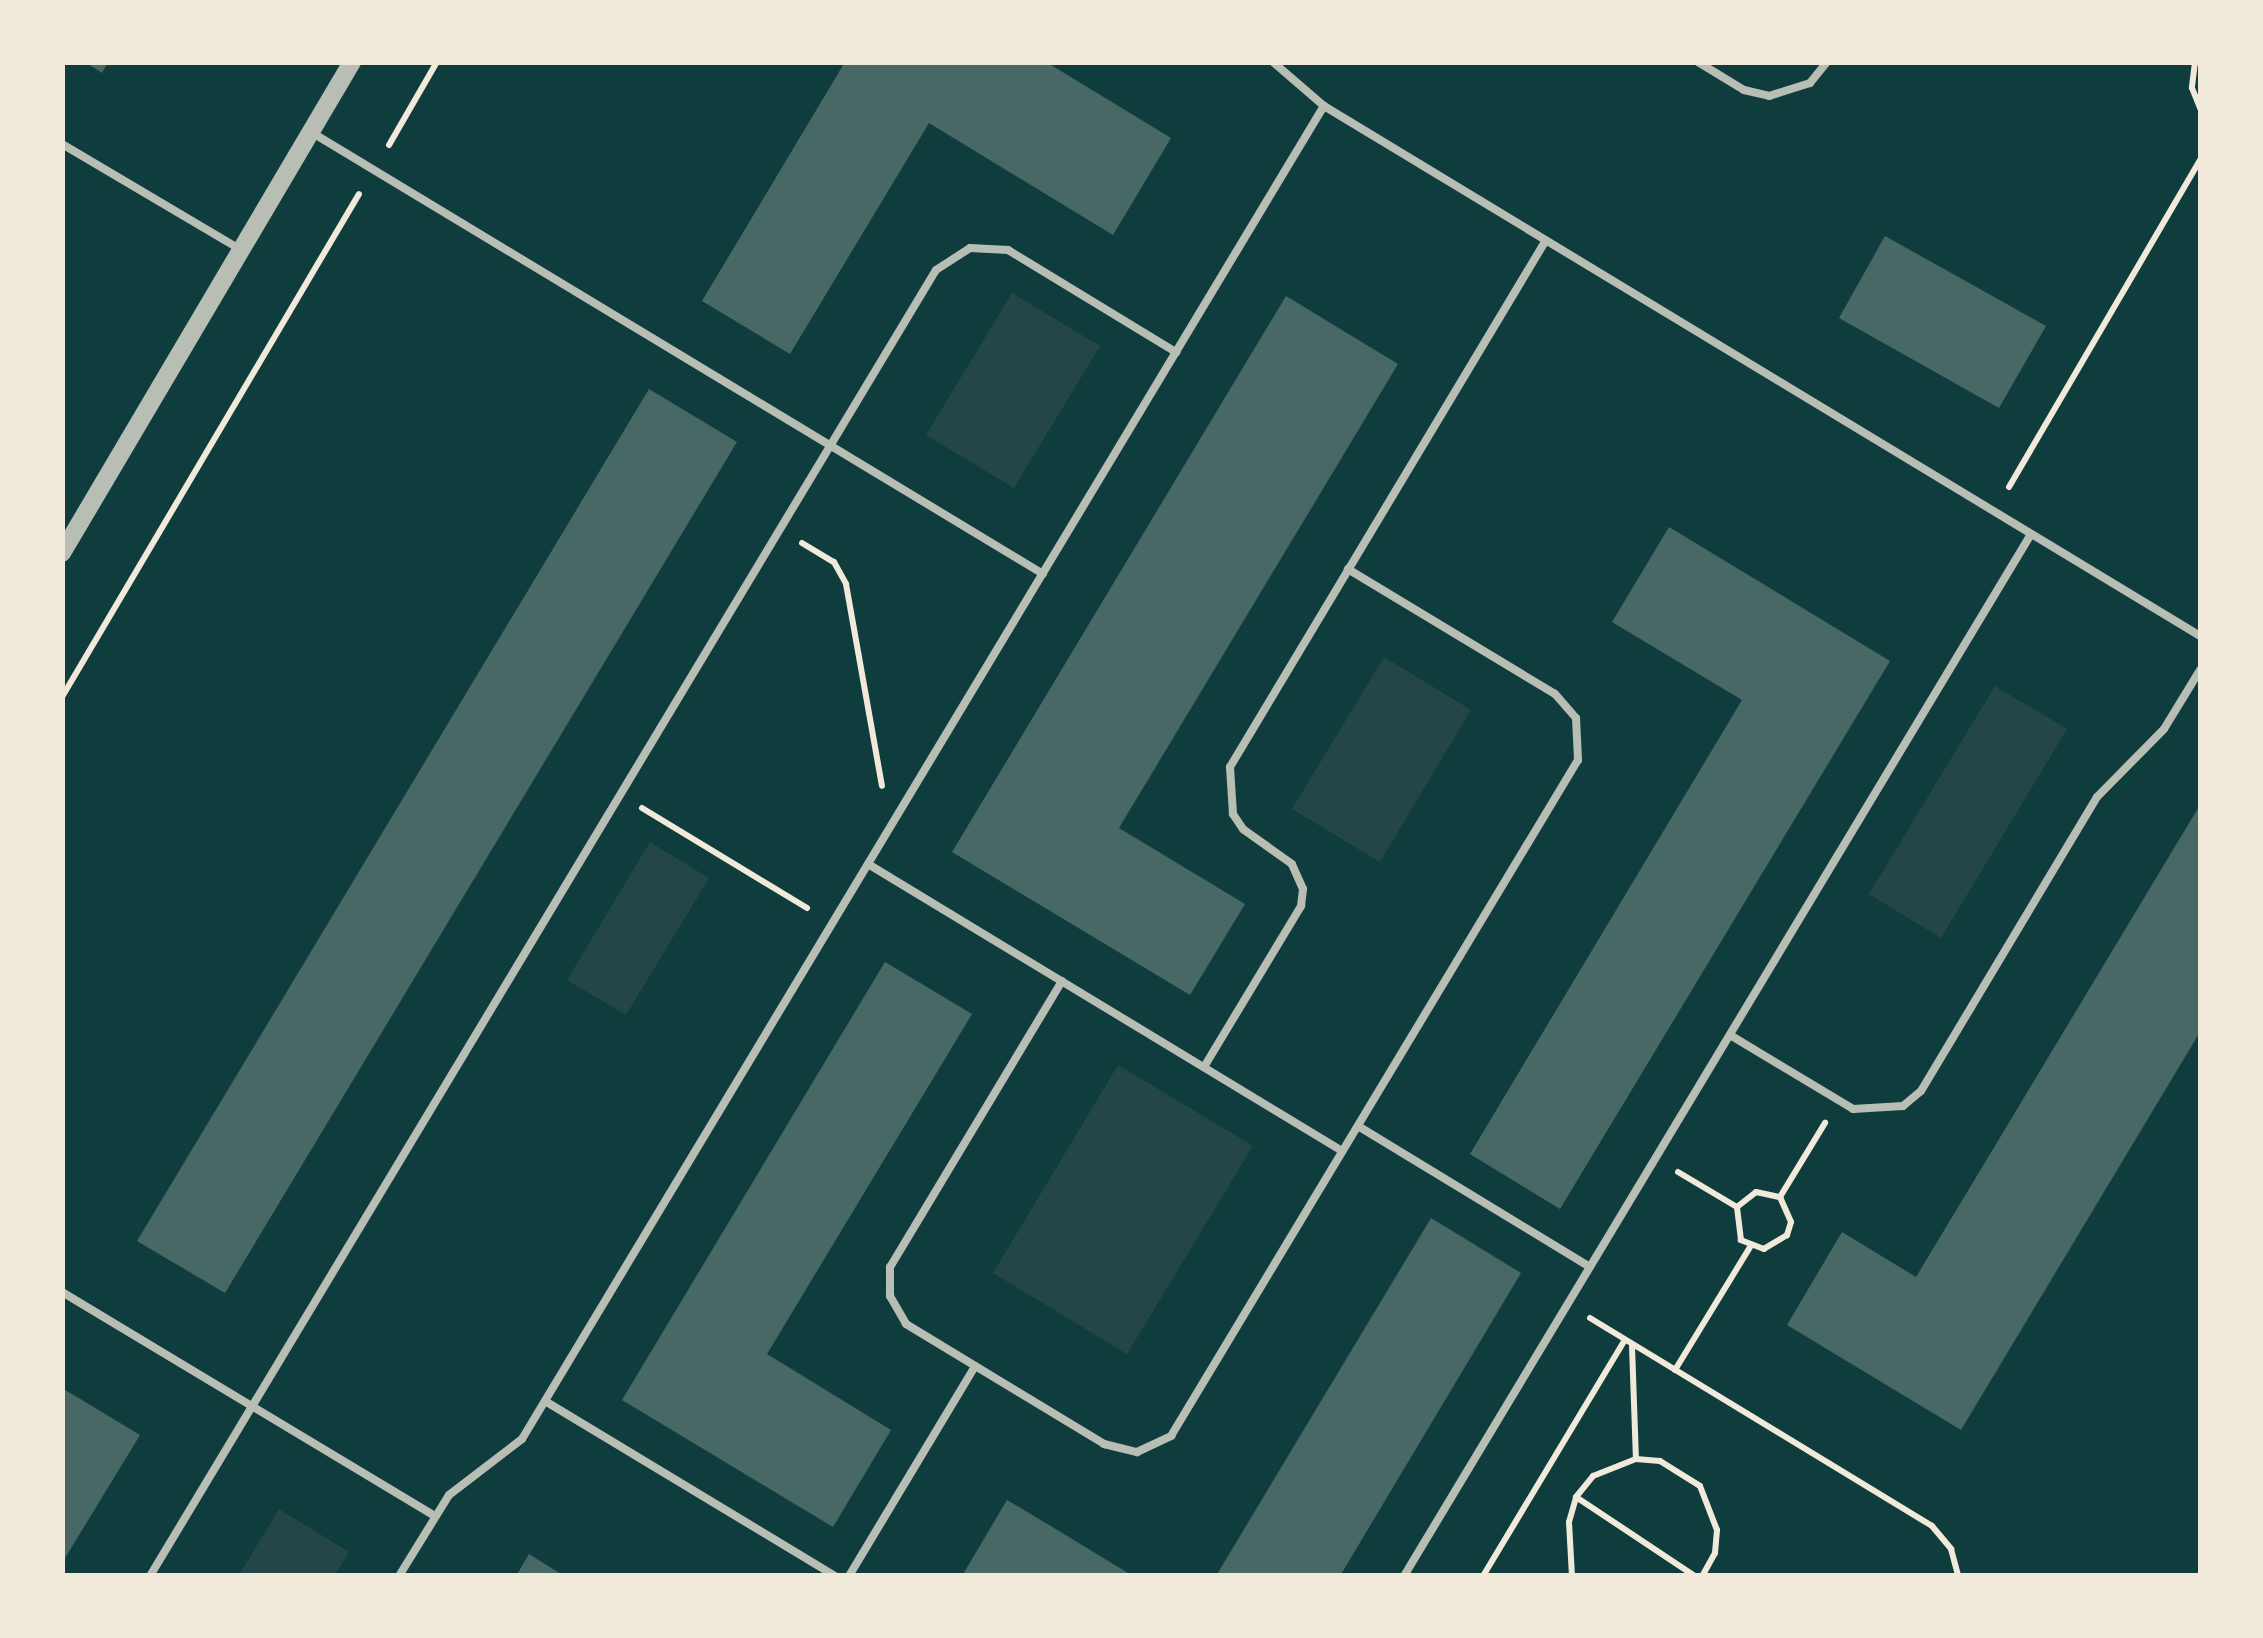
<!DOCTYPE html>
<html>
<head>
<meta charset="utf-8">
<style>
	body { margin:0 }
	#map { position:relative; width:2263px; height:1638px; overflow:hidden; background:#0f3d3e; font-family:Helvetica,sans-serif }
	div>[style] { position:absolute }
	.green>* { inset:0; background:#244646 }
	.building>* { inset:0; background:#486865 }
	.path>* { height:6px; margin:-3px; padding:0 3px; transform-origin:3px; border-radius:3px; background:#f1e9da }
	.service>* { height:8px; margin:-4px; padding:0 4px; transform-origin:4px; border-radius:4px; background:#b8beb3 }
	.tertiary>* { height:18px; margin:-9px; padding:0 9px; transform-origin:9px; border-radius:9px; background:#b8beb3 }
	span { translate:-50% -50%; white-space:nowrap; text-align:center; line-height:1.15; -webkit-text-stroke:8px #f1e9da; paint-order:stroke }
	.frame { position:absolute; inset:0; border:65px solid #f1e9da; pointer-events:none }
</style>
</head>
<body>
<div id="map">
	<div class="green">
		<i style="clip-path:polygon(1012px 293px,1100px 346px,1014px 488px,926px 435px)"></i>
		<i style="clip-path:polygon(1384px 657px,1471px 710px,1380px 862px,1292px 809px)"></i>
		<i style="clip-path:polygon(1995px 686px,2067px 729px,1941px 938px,1869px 894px)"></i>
		<i style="clip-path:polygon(650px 842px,709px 878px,626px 1015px,567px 980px)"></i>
		<i style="clip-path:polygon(1118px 1065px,1253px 1146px,1127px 1354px,993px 1273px)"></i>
		<i style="clip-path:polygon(279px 1509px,349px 1552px,335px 1575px,239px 1575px)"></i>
	</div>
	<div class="building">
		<i style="clip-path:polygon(85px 62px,108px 62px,102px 73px)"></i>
		<i style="clip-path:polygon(845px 62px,1046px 62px,1171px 138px,1113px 235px,929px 123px,790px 354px,702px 301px)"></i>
		<i style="clip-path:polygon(1885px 236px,2046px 326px,1999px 408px,1839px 318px)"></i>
		<i style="clip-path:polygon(1286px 296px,1398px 364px,1119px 828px,1245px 904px,1190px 995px,952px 852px)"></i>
		<i style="clip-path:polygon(649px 389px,737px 442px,225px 1293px,137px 1241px)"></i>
		<i style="clip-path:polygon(1669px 527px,1890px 661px,1560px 1209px,1470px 1154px,1742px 700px,1612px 622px)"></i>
		<i style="clip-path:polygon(2200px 805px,2200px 1032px,1961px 1430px,1787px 1325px,1842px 1232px,1916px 1277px)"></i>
		<i style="clip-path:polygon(885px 962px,972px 1014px,767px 1354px,891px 1430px,833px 1527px,622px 1400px)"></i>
		<i style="clip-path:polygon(1431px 1218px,1521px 1273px,1340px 1576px,1216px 1576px)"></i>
		<i style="clip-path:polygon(62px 1388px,140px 1435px,62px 1563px)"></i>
		<i style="clip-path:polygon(1007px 1500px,1054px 1528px,1133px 1576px,962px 1576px)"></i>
		<i style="clip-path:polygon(529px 1554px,564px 1576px,516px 1576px)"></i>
	</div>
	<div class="path">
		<i style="left:2195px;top:62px;width:26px;rotate:97deg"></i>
		<i style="left:2192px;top:88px;width:22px;rotate:68deg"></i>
		<i style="left:389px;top:145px;width:96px;rotate:-60deg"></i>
		<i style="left:2009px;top:487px;width:379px;rotate:-59.7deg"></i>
		<i style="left:802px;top:543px;width:37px;rotate:31deg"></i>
		<i style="left:834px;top:562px;width:25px;rotate:61deg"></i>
		<i style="left:846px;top:584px;width:205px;rotate:79.9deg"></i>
		<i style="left:62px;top:697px;width:584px;rotate:-59.44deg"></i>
		<i style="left:642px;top:808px;width:193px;rotate:31.2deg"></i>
		<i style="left:1678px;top:1172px;width:69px;rotate:30.7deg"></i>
		<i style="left:1780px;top:1197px;width:27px;rotate:66deg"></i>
		<i style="left:1791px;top:1222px;width:14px;rotate:107deg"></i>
		<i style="left:1787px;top:1235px;width:27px;rotate:149deg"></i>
		<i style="left:1764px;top:1249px;width:25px;rotate:-159deg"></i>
		<i style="left:1741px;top:1240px;width:33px;rotate:-97deg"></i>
		<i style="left:1737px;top:1207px;width:24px;rotate:-38deg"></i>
		<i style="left:1756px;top:1192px;width:25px;rotate:12deg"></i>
		<i style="left:1780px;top:1197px;width:87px;rotate:-58.7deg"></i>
		<i style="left:1590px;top:1318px;width:400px;rotate:31.3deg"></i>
		<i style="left:1932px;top:1526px;width:30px;rotate:50deg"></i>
		<i style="left:1951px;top:1549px;width:28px;rotate:75deg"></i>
		<i style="left:1632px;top:1346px;width:113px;rotate:88deg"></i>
		<i style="left:1675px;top:1370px;width:144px;rotate:-58.6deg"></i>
		<i style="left:1576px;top:1497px;width:143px;rotate:33.6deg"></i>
		<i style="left:1483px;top:1576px;width:275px;rotate:-59deg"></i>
		<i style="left:1572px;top:1576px;width:54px;rotate:-93.2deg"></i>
		<i style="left:1569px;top:1522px;width:26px;rotate:-74deg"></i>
		<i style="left:1576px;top:1497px;width:27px;rotate:-51deg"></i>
		<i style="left:1593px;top:1476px;width:46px;rotate:-21.6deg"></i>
		<i style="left:1636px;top:1459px;width:24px;rotate:5deg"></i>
		<i style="left:1660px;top:1461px;width:47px;rotate:32deg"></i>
		<i style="left:1700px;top:1486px;width:47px;rotate:68.9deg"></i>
		<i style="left:1717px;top:1530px;width:23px;rotate:95deg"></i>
		<i style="left:1715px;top:1553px;width:26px;rotate:119deg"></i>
	</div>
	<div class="service">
		<i style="left:1273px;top:62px;width:67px;rotate:40.8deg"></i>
		<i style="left:1324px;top:106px;width:1024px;rotate:31.17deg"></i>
		<i style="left:1698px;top:62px;width:54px;rotate:31.3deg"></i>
		<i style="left:1744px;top:90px;width:26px;rotate:13deg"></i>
		<i style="left:1769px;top:96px;width:43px;rotate:-17.6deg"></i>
		<i style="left:1810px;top:83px;width:27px;rotate:-51deg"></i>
		<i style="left:311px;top:132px;width:855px;rotate:31.12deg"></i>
		<i style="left:62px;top:144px;width:208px;rotate:30.6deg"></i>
		<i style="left:868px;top:864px;width:554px;rotate:31.19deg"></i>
		<i style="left:1062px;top:981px;width:334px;rotate:121deg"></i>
		<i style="left:890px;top:1267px;width:29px;rotate:90deg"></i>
		<i style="left:890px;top:1296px;width:32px;rotate:60deg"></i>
		<i style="left:906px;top:1324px;width:232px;rotate:31.2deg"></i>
		<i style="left:1104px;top:1444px;width:34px;rotate:14deg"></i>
		<i style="left:1137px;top:1452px;width:38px;rotate:-25deg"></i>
		<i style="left:1171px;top:1436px;width:789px;rotate:-58.95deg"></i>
		<i style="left:1578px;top:760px;width:42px;rotate:-92.7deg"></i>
		<i style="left:1576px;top:718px;width:32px;rotate:-131deg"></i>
		<i style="left:1555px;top:694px;width:242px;rotate:-148.9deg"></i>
		<i style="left:1730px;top:1035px;width:144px;rotate:31deg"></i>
		<i style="left:1853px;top:1109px;width:50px;rotate:-3.4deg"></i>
		<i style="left:1903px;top:1106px;width:23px;rotate:-40deg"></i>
		<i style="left:1921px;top:1091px;width:343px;rotate:-59.1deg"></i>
		<i style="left:2097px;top:797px;width:95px;rotate:-45.4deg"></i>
		<i style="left:2164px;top:729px;width:69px;rotate:-58.6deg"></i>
		<i style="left:1204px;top:1067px;width:188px;rotate:-58.9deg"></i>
		<i style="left:1301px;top:906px;width:17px;rotate:-83deg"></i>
		<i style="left:1303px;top:889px;width:27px;rotate:-114deg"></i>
		<i style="left:1292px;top:864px;width:60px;rotate:-144.5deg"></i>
		<i style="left:1243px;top:829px;width:18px;rotate:-124deg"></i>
		<i style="left:1233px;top:814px;width:47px;rotate:-93.7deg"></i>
		<i style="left:1230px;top:767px;width:614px;rotate:-59.05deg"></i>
		<i style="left:1358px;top:1126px;width:271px;rotate:31.3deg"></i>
		<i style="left:62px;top:1292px;width:435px;rotate:31deg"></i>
		<i style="left:545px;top:1401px;width:339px;rotate:31.1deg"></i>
		<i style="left:150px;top:1576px;width:1524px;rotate:-58.96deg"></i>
		<i style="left:936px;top:270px;width:40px;rotate:-32.9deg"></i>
		<i style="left:970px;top:248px;width:38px;rotate:3deg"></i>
		<i style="left:1008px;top:250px;width:197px;rotate:31.3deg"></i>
		<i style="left:399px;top:1576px;width:95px;rotate:-58.3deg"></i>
		<i style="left:449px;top:1495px;width:92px;rotate:-37.5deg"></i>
		<i style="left:522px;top:1439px;width:1556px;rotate:-58.97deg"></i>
		<i style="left:849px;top:1576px;width:245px;rotate:-59deg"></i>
		<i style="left:1404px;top:1576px;width:1216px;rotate:-58.96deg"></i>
	</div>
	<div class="tertiary">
		<i style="left:62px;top:553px;width:570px;rotate:-59.43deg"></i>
	</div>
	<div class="frame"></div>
</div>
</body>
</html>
